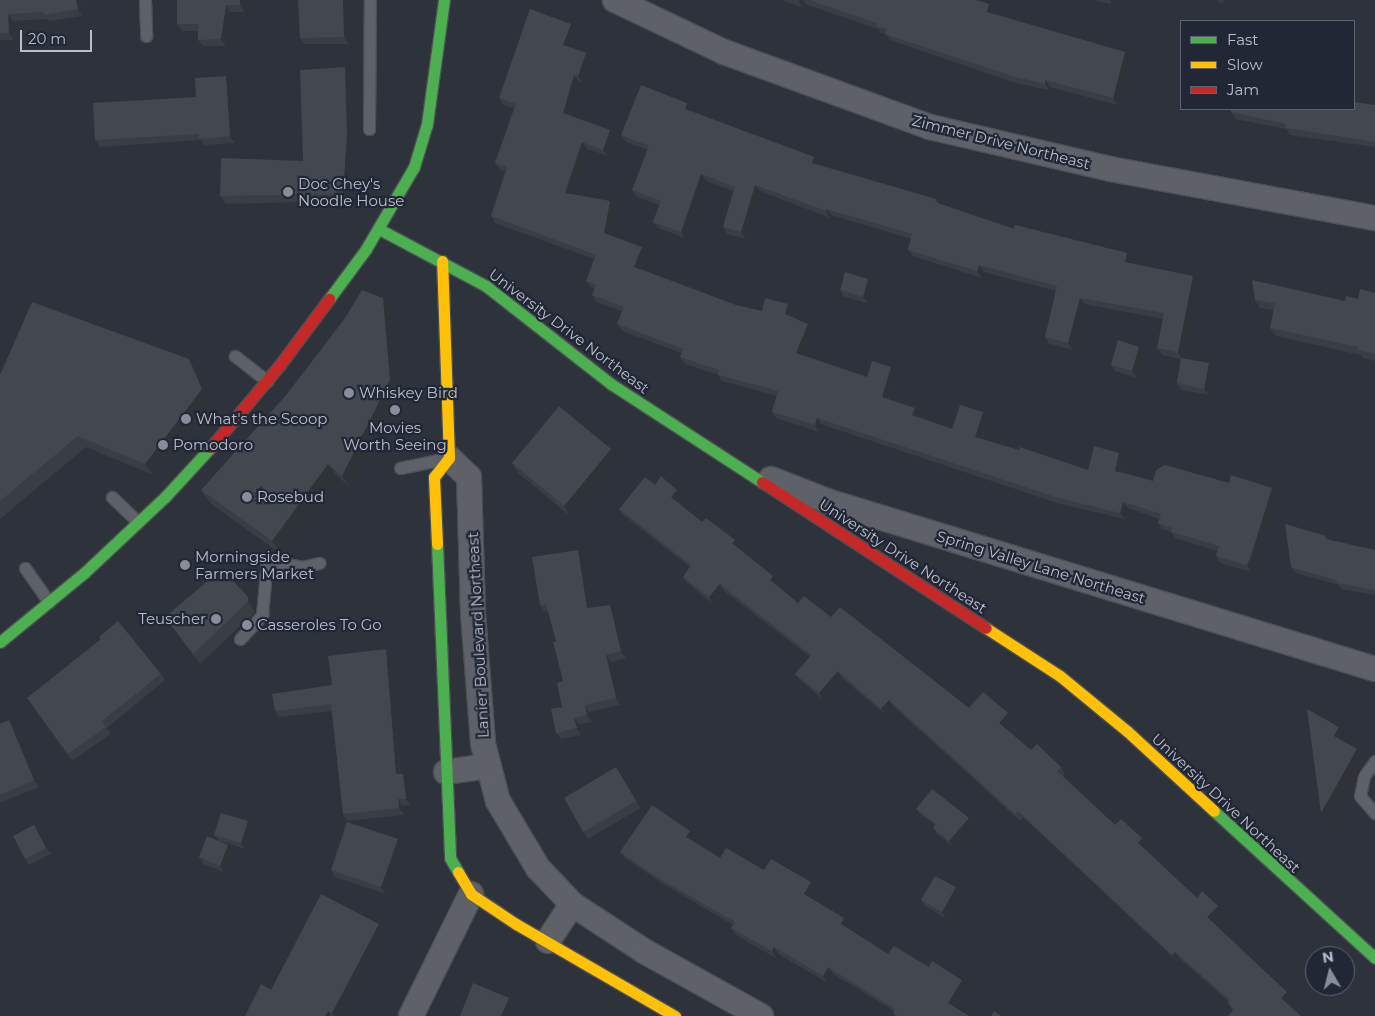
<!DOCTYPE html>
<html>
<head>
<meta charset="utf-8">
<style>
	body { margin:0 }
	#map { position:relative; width:1375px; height:1016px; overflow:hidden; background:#2e323b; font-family:Montserrat,sans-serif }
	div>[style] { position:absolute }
	.roads { filter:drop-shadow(1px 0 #4c4f55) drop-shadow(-1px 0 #4c4f55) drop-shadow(0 1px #4c4f55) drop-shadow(0 -1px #4c4f55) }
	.lane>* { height:11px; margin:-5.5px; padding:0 5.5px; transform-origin:5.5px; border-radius:5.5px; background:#5e6168 }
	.street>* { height:24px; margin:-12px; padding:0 12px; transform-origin:12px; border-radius:12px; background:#5e6168 }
	.fast>* { height:11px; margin:-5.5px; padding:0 5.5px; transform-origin:5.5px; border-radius:5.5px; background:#4caf50 }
	.slow>* { height:11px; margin:-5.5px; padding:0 5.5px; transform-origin:5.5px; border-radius:5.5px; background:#ffc107 }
	.jam>* { height:11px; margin:-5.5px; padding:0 5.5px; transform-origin:5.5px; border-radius:5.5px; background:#c62828 }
	.wall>* { inset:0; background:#3a3d43 }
	.shaded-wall>* { inset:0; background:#2f3237 }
	.building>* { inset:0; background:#43474e }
	.dots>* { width:14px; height:14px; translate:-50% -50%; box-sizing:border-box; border:2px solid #212735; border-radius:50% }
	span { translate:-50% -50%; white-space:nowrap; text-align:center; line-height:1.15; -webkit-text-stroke:4.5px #212735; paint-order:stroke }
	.street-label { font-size:15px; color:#babeca }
	.poi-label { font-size:15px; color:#babeca }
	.left { translate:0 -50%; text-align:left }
	.right { translate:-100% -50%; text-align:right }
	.legend { position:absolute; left:1180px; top:20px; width:175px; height:90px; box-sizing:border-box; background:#212735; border:1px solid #5e6371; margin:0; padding:6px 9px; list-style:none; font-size:15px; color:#babeca }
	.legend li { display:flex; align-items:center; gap:10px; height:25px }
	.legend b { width:25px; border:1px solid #5e6371 }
	.north { position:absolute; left:1305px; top:946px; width:50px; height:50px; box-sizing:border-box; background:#212735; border:1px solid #5e6371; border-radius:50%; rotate:352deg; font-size:14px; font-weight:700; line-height:20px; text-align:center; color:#babeca }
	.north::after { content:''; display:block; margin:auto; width:18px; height:22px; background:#898d98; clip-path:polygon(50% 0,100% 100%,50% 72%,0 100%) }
	.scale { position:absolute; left:20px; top:30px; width:72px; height:22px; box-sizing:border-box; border:2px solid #babeca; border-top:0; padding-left:6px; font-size:15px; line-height:18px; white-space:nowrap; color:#babeca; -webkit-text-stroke:4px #212735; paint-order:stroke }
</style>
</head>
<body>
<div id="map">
	<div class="roads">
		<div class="lane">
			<i style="left:145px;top:0;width:36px;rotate:88deg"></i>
			<i style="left:369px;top:129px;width:129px;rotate:-89.6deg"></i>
			<i style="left:235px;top:356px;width:41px;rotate:38deg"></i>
			<i style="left:400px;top:468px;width:44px;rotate:-11.8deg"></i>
			<i style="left:112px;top:497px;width:36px;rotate:44deg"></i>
			<i style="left:25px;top:568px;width:42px;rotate:54.8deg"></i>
			<i style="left:240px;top:639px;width:33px;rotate:-47deg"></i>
			<i style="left:262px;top:615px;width:55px;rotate:-84.8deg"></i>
			<i style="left:267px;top:560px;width:36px;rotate:11deg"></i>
			<i style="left:302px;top:567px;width:18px;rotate:-13deg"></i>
			<i style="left:1375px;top:761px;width:19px;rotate:126deg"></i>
			<i style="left:1364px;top:776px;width:20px;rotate:101deg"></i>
			<i style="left:1360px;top:796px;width:23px;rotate:49deg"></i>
		</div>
		<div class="street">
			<i style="left:615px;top:0;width:121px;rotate:25.5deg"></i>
			<i style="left:724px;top:52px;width:219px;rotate:20deg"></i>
			<i style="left:930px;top:127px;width:185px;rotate:13.1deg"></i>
			<i style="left:1110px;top:169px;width:269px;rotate:10.5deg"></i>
			<i style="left:449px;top:458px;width:28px;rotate:44deg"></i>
			<i style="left:469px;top:477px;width:136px;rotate:88.3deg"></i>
			<i style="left:473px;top:613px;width:131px;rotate:85.6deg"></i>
			<i style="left:483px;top:744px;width:59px;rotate:75.3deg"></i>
			<i style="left:498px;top:801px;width:78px;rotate:59.2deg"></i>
			<i style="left:538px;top:868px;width:50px;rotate:46.6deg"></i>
			<i style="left:572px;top:904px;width:86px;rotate:33.1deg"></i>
			<i style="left:644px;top:951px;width:134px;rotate:29.1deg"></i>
			<i style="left:771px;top:479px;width:60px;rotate:21.4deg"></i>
			<i style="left:827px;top:501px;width:573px;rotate:17.04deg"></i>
			<i style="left:446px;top:772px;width:43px;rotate:-7.9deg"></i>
			<i style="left:548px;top:941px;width:44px;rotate:-57deg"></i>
			<i style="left:411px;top:1016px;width:136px;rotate:-63.8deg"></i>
		</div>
		<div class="fast">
			<i style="left:379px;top:229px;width:121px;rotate:28deg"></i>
			<i style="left:486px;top:286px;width:159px;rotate:38.1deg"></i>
			<i style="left:611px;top:384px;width:180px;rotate:33deg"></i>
			<i style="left:329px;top:299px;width:62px;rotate:-53.5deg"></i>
			<i style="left:366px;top:249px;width:95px;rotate:-59.7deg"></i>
			<i style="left:414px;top:167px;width:45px;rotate:-73.2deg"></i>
			<i style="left:427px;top:124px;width:125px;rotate:-82.2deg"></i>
			<i style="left:437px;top:544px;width:314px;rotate:87.6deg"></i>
			<i style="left:450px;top:858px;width:16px;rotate:60deg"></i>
			<i style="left:0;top:642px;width:109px;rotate:-39.4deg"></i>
			<i style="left:84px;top:573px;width:111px;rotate:-43.2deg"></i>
			<i style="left:165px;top:497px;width:68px;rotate:-47.4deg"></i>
			<i style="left:1214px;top:811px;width:218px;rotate:42.4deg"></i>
		</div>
		<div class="slow">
			<i style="left:437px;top:544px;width:67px;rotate:-92.6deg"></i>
			<i style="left:434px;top:477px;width:24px;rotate:-52deg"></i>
			<i style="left:449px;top:458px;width:197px;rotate:-92deg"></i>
			<i style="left:986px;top:628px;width:88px;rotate:33deg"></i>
			<i style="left:1060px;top:676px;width:87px;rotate:39.4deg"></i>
			<i style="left:1127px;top:731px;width:118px;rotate:42.6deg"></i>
			<i style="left:458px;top:872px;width:26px;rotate:59deg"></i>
			<i style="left:471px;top:894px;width:54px;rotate:33.7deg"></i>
			<i style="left:516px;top:924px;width:184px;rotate:30.1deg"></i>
		</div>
		<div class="jam">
			<i style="left:211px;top:447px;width:106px;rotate:-50deg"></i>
			<i style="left:279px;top:366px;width:84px;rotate:-53.3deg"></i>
			<i style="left:762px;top:482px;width:267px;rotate:33.1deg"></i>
		</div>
	</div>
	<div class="wall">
		<i style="clip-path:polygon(0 0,84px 0,80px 1px,82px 16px,49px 21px,47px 19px,13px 21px,14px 40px,0 40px)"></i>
		<i style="clip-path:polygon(177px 0,244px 0,245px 12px,230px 12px,226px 46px,203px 46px,198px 40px,198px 31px,182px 31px,177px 24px)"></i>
		<i style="clip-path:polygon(348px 0,349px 44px,304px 44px,300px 38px)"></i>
		<i style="clip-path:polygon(781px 0,976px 0,994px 10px,993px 14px,1125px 52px,1130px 59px,1117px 105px,1050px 87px,1049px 90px,1016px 83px,890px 40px,885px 34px,881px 33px,878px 29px,805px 4px,804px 8px)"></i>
		<i style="clip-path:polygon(1093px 0,1111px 0,1111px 4px)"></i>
		<i style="clip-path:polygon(1217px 0,1224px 0,1223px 3px,1219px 3px)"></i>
		<i style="clip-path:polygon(571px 24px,575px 31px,570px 47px,586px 53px,591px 59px,582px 83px,579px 82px,569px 115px,615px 137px,608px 156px,587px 149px,572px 194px,610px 201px,615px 208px,609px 235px,642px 247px,646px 254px,641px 269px,736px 305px,762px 311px,788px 304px,792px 311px,791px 316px,813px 330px,802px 355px,867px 377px,891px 367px,896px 374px,888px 399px,920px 415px,919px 417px,952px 429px,983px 412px,988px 418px,982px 439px,1019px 450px,1088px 470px,1124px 459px,1121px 472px,1153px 481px,1229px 483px,1272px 488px,1277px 494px,1256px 563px,1251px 572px,1220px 563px,1216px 556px,1217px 551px,1175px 538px,1171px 532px,1162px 529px,1158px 523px,1159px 519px,1128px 508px,1125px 519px,1060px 504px,821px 424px,819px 432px,776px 418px,772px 412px,777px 396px,722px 381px,718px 375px,685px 364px,680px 357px,681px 353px,622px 331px,617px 324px,622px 311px,596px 302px,592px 295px,594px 289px,591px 287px,586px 281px,594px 259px,495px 223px,491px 216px,506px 172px,500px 170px,495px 163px,514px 108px,503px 105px,499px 98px)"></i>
		<i style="clip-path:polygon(350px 75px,353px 142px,348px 201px,226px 204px,220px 196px,303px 161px)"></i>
		<i style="clip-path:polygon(231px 82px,235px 143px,204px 145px,201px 140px,100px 147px,95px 140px)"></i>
		<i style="clip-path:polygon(687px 103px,692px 109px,691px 111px,814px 157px,818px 165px,936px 199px,939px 204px,1014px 229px,1127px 253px,1132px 260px,1131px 263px,1198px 283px,1182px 358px,1214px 370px,1209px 395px,1181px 390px,1177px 383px,1181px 359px,1162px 355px,1157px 348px,1163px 319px,1084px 304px,1073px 350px,1049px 344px,1045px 337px,1056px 291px,984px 272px,982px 278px,913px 256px,908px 250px,911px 239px,831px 215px,830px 218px,760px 191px,746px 239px,727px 234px,723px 227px,733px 191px,706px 181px,685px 238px,658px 228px,653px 222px,659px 205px,637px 197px,632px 190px,648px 150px,626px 142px,621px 135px)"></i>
		<i style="clip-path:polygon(1375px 105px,1375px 147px,1290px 135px,1286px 129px,1235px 119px,1231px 112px)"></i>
		<i style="clip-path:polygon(873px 285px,868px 303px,844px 297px,840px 290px)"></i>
		<i style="clip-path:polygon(1375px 293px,1375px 361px,1363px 358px,1360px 355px,1276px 336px,1270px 328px,1274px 310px,1260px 308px,1255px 300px,1345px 301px,1358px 299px)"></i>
		<i style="clip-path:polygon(392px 310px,399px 392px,351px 488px,337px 476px,281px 554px,210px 503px,201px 490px)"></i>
		<i style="clip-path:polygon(1144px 354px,1137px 378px,1115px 371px,1111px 365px)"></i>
		<i style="clip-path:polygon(189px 359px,197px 371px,210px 401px,153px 475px,86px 447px,0 519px,0 375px)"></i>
		<i style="clip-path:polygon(611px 449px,617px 459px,570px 516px,518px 473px,512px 463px)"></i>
		<i style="clip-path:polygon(655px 485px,682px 496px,677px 502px,702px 522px,735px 540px,739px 546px,738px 548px,777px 583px,776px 585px,798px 603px,831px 617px,969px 708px,1008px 713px,1012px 720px,1005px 728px,1031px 750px,1061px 767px,1065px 774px,1063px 776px,1115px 825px,1142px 838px,1147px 844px,1144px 848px,1197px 898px,1218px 906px,1222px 912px,1213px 923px,1291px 998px,1287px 1004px,1233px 1011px,1228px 1003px,1229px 1002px,1179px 958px,1177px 961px,1023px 817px,1020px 821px,893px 706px,886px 715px,842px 678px,823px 700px,800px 680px,795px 674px,810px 657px,724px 591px,713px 604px,687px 583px,683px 577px,690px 567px,623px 515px,619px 509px)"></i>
		<i style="clip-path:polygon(1326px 536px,1329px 540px,1375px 550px,1375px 595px,1341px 589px,1339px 585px,1296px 573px,1291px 567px)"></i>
		<i style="clip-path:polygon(583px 557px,590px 608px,614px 612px,626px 658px,611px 662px,620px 705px,589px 712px,592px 722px,579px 724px,581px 735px,561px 739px,556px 733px,562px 707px,563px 681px,556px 641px,548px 611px,544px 612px,540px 605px)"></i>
		<i style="clip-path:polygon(248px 597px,255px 607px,255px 612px,200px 664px,165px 617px)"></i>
		<i style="clip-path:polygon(386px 649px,390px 656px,400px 774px,403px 774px,408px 780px,411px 805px,402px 806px,404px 815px,347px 821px,343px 814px,332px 711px,279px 717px,275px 711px,332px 685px)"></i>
		<i style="clip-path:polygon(161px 674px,165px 680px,107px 728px,111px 734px,72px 761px,27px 698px)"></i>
		<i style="clip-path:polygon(9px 720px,13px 727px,39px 787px,0 803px,0 724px)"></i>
		<i style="clip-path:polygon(621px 774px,641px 808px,588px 839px,583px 832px)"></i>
		<i style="clip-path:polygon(916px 809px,969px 818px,974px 824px,954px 848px,937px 834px,933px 828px,935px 825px,921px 815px)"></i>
		<i style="clip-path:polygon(34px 825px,39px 831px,51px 854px,29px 865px,25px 859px)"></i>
		<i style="clip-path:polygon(252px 828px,245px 849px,220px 841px,233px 851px,224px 872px,203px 864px,199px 857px,219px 841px,214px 835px)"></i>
		<i style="clip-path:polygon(690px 831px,694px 838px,692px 841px,720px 858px,764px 870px,816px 888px,810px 898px,844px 918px,849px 925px,847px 928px,888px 954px,929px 967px,967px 986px,954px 1007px,969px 1016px,895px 1016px,893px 1013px,894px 1011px,833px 974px,828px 983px,778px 954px,776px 958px,736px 935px,731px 928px,733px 925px,663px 884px,625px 858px,620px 852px)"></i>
		<i style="clip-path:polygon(402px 846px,386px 894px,335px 877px,331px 870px)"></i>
		<i style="clip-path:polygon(956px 887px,960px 894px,946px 919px,925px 906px,921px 900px)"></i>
		<i style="clip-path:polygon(383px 930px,339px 1016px,245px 1016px,271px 990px)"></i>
	</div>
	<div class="shaded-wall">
		<i style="clip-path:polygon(76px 0,79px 0,80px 1px,82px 16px,78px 9px)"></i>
		<i style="clip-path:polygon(240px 0,244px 0,245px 12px,240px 5px)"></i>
		<i style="clip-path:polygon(343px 0,348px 0,349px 44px,344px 37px)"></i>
		<i style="clip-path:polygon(800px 0,803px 0,805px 4px,804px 8px,799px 2px)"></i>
		<i style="clip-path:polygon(989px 4px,994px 10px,992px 19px,987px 12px)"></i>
		<i style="clip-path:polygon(226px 5px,230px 12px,226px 46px,221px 39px)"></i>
		<i style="clip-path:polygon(8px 14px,13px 21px,14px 40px,9px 33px)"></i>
		<i style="clip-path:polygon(571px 24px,575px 31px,568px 51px,563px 45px)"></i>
		<i style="clip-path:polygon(1125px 52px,1130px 59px,1117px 105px,1113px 98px)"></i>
		<i style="clip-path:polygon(586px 53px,591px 59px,582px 83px,578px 76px)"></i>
		<i style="clip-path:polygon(345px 67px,350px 75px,353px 142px,348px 201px,343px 194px)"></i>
		<i style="clip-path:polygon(574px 75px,579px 82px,567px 120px,563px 113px)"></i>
		<i style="clip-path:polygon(226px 76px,231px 82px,235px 143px,230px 136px)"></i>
		<i style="clip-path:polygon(1045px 80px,1050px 87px,1049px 90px,1045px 84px)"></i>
		<i style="clip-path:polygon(687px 103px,692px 109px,690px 115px,685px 109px)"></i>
		<i style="clip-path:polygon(610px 130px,615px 137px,608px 156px,603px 150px)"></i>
		<i style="clip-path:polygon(582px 142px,587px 149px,570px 199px,565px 193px)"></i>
		<i style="clip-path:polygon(814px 157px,818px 164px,816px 169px,812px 163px)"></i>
		<i style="clip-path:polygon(701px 174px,706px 181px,685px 238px,681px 232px)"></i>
		<i style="clip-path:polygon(755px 185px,760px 191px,746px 239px,741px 232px)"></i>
		<i style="clip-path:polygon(610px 201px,615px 208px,608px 239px,604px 233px)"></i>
		<i style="clip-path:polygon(826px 209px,831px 215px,830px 218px,826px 211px)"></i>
		<i style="clip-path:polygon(642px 247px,646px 254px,639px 273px,634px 267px)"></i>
		<i style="clip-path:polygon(1127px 253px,1132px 260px,1130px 269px,1125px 262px)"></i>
		<i style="clip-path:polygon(979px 265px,984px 272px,982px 278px,977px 271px)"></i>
		<i style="clip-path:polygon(1193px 276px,1198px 283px,1182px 359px,1178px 352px)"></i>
		<i style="clip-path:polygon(868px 279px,873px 285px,868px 303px,863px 297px)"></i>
		<i style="clip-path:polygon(383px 298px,392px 310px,399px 392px,351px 488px,342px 476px)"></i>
		<i style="clip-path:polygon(1080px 298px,1084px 304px,1073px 350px,1068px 343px)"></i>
		<i style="clip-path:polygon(788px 304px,792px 311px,790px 321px,785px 314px)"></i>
		<i style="clip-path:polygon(808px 324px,813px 330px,801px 360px,796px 353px)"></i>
		<i style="clip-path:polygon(1139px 347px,1144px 354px,1137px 378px,1132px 371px)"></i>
		<i style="clip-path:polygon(189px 359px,197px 371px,210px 401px,153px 475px,145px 464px)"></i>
		<i style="clip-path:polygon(1209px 363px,1214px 370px,1209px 395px,1204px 389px)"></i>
		<i style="clip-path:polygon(891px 367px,896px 374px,886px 403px,882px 397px)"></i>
		<i style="clip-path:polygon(915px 408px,920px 415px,917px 421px,912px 415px)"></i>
		<i style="clip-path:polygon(983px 412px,988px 418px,980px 443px,975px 437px)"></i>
		<i style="clip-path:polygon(817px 418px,821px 424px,819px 432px,815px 425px)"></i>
		<i style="clip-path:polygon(611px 449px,617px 459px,570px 516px,564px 506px)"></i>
		<i style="clip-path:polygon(1119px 453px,1124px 459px,1119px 477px,1115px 471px)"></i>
		<i style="clip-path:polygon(328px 464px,337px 476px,281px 554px,272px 541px)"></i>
		<i style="clip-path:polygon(1272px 488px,1277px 494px,1256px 563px,1251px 572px,1247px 565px)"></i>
		<i style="clip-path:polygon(677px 490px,682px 496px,676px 504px,671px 497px)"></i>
		<i style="clip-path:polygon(1123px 502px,1128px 508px,1125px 519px,1120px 513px)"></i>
		<i style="clip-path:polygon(735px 540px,739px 546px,737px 549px,732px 543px)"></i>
		<i style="clip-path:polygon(578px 550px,583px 557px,591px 615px,587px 608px)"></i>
		<i style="clip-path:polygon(773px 576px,777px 583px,774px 586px,770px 580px)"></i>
		<i style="clip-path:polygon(720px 584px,724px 591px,713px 604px,709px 597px)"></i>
		<i style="clip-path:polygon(248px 597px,255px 607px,255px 612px,248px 602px)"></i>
		<i style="clip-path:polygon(610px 605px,614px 612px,626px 658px,621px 651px)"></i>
		<i style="clip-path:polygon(386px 649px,390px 656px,400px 781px,396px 774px)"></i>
		<i style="clip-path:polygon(606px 655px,611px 662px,620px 705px,616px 698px)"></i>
		<i style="clip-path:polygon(838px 671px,842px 678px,823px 700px,819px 693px)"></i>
		<i style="clip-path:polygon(889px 700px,893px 706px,886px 715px,881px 709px)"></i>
		<i style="clip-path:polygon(585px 705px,589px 712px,592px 722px,587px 715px)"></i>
		<i style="clip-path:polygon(1008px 713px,1012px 720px,1004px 730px,999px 723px)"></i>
		<i style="clip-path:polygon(574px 718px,579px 724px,581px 735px,577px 728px)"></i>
		<i style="clip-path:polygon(9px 720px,13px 727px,39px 787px,34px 780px)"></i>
		<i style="clip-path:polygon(1339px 727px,1348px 739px,1343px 749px,1334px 736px)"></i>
		<i style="clip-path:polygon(1357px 749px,1366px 761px,1330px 826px,1321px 813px)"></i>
		<i style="clip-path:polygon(616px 767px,621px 774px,641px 808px,636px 801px)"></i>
		<i style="clip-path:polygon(403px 774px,408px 780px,411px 805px,406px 799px)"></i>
		<i style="clip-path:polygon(398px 799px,402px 806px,404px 815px,399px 808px)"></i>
		<i style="clip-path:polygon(969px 818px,974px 824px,954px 848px,949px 841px)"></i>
		<i style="clip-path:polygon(248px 821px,252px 828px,245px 849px,241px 843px)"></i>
		<i style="clip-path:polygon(34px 825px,39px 831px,51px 854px,46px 848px)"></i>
		<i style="clip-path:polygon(690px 831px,694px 838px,690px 844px,686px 837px)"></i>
		<i style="clip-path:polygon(1142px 838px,1147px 844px,1142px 849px,1138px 843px)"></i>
		<i style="clip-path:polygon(398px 839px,402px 846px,386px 894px,381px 887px)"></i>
		<i style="clip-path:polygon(228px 845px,233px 851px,224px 872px,220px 866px)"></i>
		<i style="clip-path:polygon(811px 882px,816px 888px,809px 901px,804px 894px)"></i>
		<i style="clip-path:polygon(956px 887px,960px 894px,946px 919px,942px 912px)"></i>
		<i style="clip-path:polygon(1218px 906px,1222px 912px,1212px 924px,1207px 917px)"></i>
		<i style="clip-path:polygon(844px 918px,849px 925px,845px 931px,841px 924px)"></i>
		<i style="clip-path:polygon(379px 924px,383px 930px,339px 1016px,334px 1016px,332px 1013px)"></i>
		<i style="clip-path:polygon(774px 947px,778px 954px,776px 958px,772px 951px)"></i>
		<i style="clip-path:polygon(1175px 952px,1179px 958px,1177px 961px,1172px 955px)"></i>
		<i style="clip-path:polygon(828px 967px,833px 974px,828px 983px,823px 976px)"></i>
		<i style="clip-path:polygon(962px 980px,967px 986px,952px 1009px,948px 1003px)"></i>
		<i style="clip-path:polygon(1287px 992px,1291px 998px,1286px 1005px,1281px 998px)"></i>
		<i style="clip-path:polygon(509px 998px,513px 1004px,508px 1016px,501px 1016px)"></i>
		<i style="clip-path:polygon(328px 1011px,331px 1016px,325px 1016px)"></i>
	</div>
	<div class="building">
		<i style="clip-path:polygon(0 0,76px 0,78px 9px,44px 15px,44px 12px,8px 14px,9px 33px,0 33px)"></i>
		<i style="clip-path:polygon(177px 0,240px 0,240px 5px,226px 5px,221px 39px,198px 40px,198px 24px,177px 24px)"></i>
		<i style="clip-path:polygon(298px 0,343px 0,344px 37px,300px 38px)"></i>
		<i style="clip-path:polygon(809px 0,976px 0,989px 4px,987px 12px,1125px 52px,1113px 98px,1045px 80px,1045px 84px,1012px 76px,885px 34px,887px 29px,876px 26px,877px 23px)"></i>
		<i style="clip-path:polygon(530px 9px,571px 24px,563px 45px,586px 53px,578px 76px,574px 75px,563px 113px,610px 130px,603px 150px,582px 142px,565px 193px,610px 201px,604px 233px,642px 247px,634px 267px,736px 305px,762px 311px,765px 298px,788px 304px,785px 314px,808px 324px,796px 353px,867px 377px,872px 361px,891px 367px,882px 397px,915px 408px,912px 415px,952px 429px,960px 405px,983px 412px,975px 437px,1019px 450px,1020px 447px,1088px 470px,1094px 446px,1119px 453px,1115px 471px,1153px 481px,1156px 470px,1165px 465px,1229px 483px,1231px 475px,1272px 488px,1251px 556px,1247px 565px,1216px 556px,1219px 546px,1171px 532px,1172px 528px,1158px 523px,1161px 514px,1123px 502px,1120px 513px,1055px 497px,817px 418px,815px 425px,772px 412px,778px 391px,718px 375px,719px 370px,680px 357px,683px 349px,617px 324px,624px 307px,592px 295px,596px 285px,586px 281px,596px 255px,491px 216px,507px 167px,495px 163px,516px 104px,499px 98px)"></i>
		<i style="clip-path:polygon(345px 67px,347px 135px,343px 194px,220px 196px,221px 158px,303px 161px,300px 70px)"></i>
		<i style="clip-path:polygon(226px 76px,230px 136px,199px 139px,199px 134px,95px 140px,93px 103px,196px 97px,195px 78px)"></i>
		<i style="clip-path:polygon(641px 85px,687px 103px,685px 109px,814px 157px,812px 163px,936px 199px,935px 202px,1014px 229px,1015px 225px,1127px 253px,1125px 262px,1193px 276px,1178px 352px,1157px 348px,1164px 313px,1080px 298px,1068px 343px,1045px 337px,1057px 286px,979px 265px,977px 271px,908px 250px,912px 234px,826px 209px,826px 211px,755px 185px,741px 232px,723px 227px,735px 187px,701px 174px,681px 232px,653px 222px,661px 201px,632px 190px,649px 146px,621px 135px)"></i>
		<i style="clip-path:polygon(1354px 102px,1375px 105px,1375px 142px,1286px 128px,1286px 124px,1231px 112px,1230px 109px,1354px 109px)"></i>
		<i style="clip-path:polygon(845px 272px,868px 279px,863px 297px,840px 290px)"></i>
		<i style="clip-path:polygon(1252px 280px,1345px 301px,1346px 296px,1358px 299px,1360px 289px,1375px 293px,1375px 354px,1357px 350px,1358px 347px,1270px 328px,1275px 303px,1255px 300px)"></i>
		<i style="clip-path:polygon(362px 290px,383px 298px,390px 380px,342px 476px,328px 464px,272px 541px,201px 490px,287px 394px,345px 318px)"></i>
		<i style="clip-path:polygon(32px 302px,189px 359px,202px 389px,145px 464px,78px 436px,0 501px,0 375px)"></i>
		<i style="clip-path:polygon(1118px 340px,1139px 347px,1132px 371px,1111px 365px)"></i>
		<i style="clip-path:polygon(1181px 358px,1209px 363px,1204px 389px,1177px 383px)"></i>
		<i style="clip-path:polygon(559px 406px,611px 449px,564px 506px,512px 463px)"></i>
		<i style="clip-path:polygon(661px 476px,677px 490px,671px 497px,702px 522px,706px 518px,735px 540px,732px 543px,773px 576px,770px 580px,798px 603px,804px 596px,831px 617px,840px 607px,969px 708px,983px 692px,1008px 713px,999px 723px,1031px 750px,1037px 744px,1061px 767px,1057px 771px,1115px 825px,1121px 819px,1142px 838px,1138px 843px,1197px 898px,1202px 891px,1218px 906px,1207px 917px,1287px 992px,1281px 998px,1301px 1016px,1228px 1016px,1234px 1009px,1228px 1003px,1230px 1000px,1175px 952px,1172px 955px,1018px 811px,1015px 814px,889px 700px,881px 709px,838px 671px,819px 693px,795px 674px,811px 655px,720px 584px,709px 597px,683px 577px,691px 565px,619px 509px,645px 477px,655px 485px)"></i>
		<i style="clip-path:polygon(1285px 524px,1326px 536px,1325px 539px,1375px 550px,1375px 590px,1337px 583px,1337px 580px,1291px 567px)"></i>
		<i style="clip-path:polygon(578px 550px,587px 608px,610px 605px,621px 651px,606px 655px,616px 698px,585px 705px,587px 715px,574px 718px,577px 728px,556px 733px,551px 709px,562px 707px,557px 683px,563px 681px,553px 642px,556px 641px,546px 604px,540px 605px,532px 557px)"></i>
		<i style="clip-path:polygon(222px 569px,248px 597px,248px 602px,193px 654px,165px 617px)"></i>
		<i style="clip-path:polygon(118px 621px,161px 674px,102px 721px,106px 727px,68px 754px,27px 698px,101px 639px,99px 637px)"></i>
		<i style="clip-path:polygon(386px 649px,396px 774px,403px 774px,406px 799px,398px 799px,399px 808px,343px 814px,331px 704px,275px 711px,272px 694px,332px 685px,328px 656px)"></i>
		<i style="clip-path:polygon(1307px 709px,1339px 727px,1334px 736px,1357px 749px,1321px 813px)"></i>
		<i style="clip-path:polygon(9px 720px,34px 780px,0 795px,0 724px)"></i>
		<i style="clip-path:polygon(616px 767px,636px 801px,583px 832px,564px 798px)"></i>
		<i style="clip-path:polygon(932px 789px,969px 818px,949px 841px,933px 828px,936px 824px,916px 809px)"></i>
		<i style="clip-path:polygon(652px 805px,690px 831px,686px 837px,720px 858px,726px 848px,764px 870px,771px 859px,811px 882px,804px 894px,844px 918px,841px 924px,888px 954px,894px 946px,929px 967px,932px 961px,962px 980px,948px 1003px,969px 1016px,898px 1016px,893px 1013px,895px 1009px,828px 967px,823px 976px,774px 947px,772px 951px,731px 928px,735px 922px,658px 878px,620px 852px)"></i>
		<i style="clip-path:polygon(221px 813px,248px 821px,241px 843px,214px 835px)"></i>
		<i style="clip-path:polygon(347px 822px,398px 839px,381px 887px,331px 870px)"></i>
		<i style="clip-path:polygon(34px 825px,46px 848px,25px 859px,13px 836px)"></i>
		<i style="clip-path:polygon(207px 836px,228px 845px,220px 866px,199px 857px)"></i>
		<i style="clip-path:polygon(935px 876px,956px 887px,942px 912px,921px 900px)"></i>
		<i style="clip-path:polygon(321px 894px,379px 924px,332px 1013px,328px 1011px,325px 1016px,245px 1016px,261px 984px,271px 990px)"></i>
		<i style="clip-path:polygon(473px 983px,509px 998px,501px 1016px,460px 1016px)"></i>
		<i style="clip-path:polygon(994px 1011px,1001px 1016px,991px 1016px)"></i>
	</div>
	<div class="dots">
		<i style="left:288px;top:192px;background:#898d98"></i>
		<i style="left:349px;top:393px;background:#898d98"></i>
		<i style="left:395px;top:410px;background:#898d98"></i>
		<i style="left:186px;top:419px;background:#898d98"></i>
		<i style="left:163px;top:445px;background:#898d98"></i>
		<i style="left:247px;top:497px;background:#898d98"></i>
		<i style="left:185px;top:565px;background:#898d98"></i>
		<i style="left:216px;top:619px;background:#898d98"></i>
		<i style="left:247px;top:625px;background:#898d98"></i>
	</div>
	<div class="street-label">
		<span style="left:1001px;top:142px;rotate:14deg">Zimmer Drive Northeast</span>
		<span style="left:569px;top:331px;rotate:37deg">University Drive Northeast</span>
		<span style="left:903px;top:556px;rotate:33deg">University Drive Northeast</span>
		<span style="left:1041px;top:567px;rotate:17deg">Spring Valley Lane Northeast</span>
		<span style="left:478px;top:635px;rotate:-93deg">Lanier Boulevard Northeast</span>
		<span style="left:1226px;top:803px;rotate:43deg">University Drive Northeast</span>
	</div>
	<div class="poi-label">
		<span class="left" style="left:298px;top:192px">Doc Chey's<br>Noodle House</span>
		<span class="left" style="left:359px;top:393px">Whiskey Bird</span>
		<span class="left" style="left:196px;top:419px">What's the Scoop</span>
		<span style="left:395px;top:436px">Movies<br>Worth Seeing</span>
		<span class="left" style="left:173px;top:445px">Pomodoro</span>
		<span class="left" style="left:257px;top:497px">Rosebud</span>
		<span class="left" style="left:195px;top:565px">Morningside<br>Farmers Market</span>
		<span class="right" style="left:206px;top:619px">Teuscher</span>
		<span class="left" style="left:257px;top:625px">Casseroles To Go</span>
	</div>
	<ul class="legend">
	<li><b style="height:6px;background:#4caf50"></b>Fast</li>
	<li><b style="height:6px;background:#ffc107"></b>Slow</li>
	<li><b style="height:6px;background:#c62828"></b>Jam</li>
	</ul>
	<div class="north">N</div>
	<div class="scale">20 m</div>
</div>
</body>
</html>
